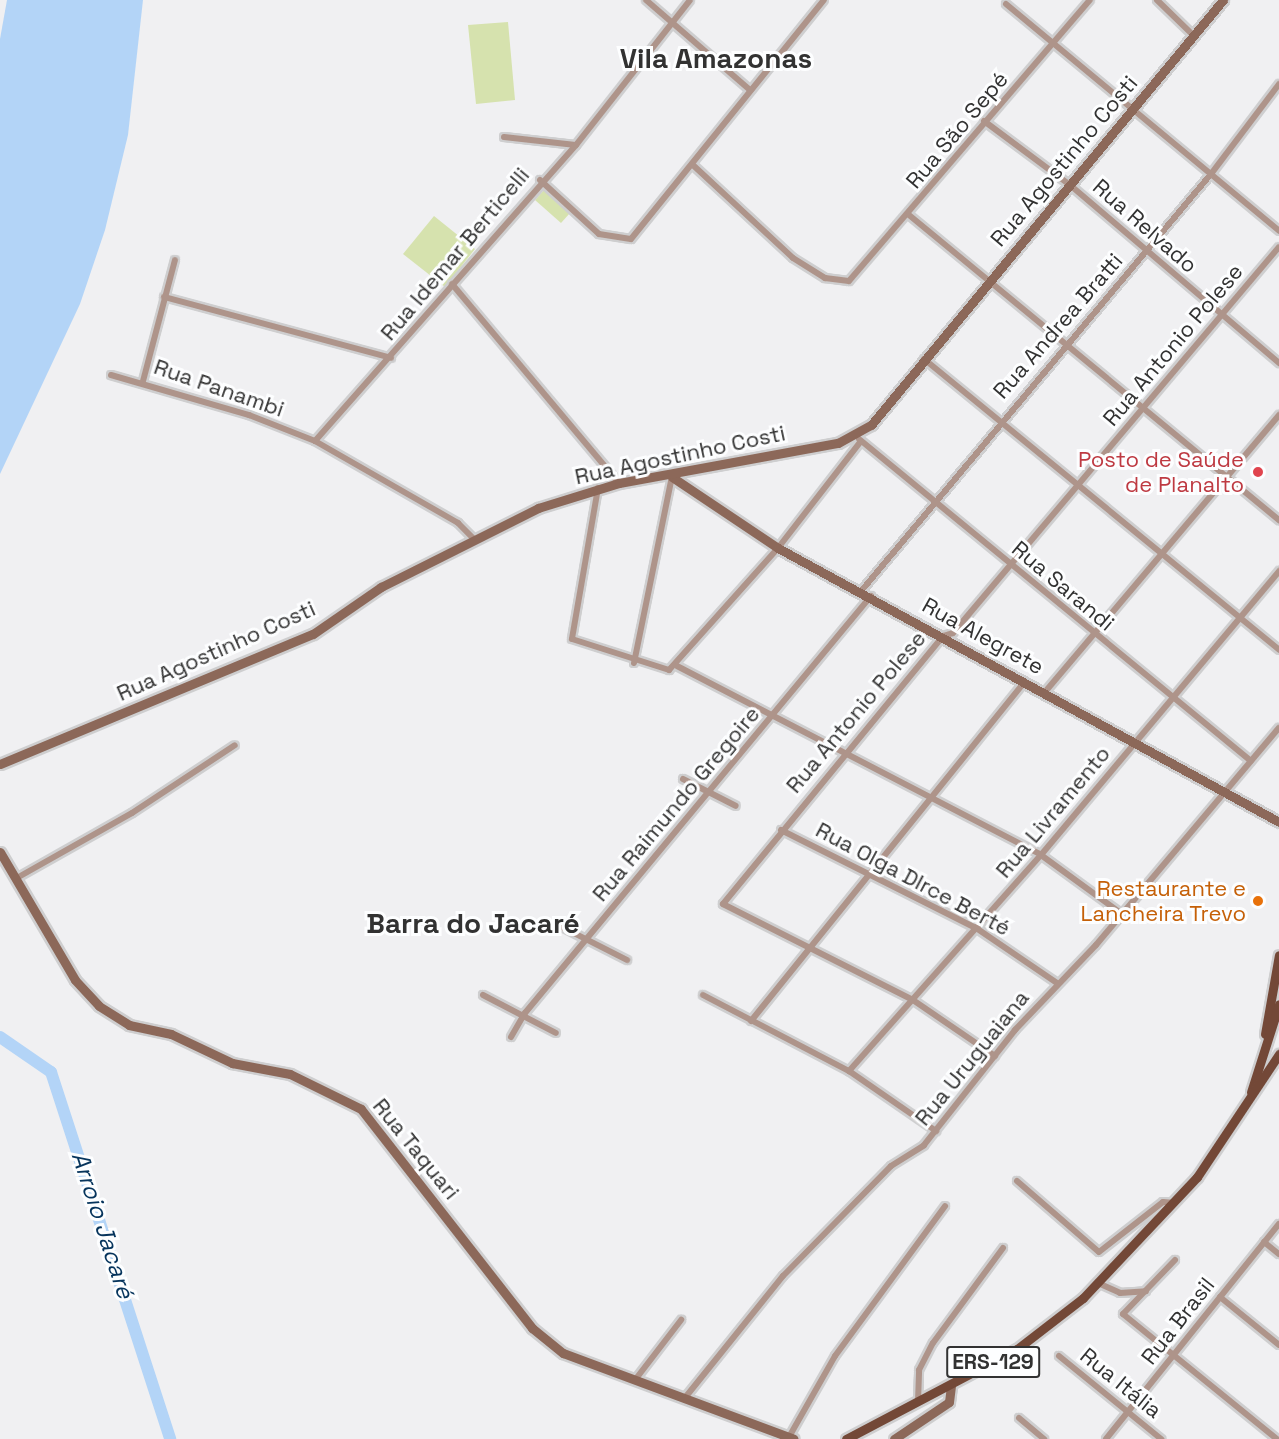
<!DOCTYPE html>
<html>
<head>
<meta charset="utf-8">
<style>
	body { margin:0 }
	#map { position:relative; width:1279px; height:1439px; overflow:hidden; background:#f0f0f2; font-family:"Space Grotesk",sans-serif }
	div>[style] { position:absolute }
	.green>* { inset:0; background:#d6e2ae }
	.water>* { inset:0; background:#b3d4f7 }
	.river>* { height:12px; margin:-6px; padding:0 6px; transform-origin:6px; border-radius:6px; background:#b3d4f7 }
	.roads { filter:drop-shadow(2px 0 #cececf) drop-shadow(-2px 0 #cececf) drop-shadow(0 2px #cececf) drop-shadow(0 -2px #cececf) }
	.street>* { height:6px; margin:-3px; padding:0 3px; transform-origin:3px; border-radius:3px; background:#ae948a }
	.secondary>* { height:9px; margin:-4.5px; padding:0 4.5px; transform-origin:4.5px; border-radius:4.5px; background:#8c6859 }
	.primary>* { height:9px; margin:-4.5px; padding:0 4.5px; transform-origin:4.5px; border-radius:4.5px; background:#734837 }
	.dots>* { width:16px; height:16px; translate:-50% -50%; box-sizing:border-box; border:3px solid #fdfeff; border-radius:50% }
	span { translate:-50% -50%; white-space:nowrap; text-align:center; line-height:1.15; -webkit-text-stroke:6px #fdfeff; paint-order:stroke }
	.shield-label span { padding:2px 4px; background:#fdfeff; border:2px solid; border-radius:4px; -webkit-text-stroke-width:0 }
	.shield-label { font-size:21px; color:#323232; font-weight:700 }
	.street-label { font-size:22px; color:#323232 }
	.health-label { font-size:22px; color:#be3a42 }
	.right { translate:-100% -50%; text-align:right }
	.food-label { font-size:22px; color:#c56008 }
	.water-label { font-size:24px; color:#06345c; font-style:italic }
	.district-label { font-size:28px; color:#323232; font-weight:700 }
</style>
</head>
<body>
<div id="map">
	<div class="green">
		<i style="clip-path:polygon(508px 22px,515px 100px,476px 104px,468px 25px)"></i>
		<i style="clip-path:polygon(544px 190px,570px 213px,561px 223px,535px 200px)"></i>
		<i style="clip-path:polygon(434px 216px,475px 249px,445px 287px,403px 254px)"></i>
	</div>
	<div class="water">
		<i style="clip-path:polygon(7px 0,143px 0,128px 135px,105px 230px,80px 304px,0 474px,0 39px)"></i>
	</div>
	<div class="river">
		<i style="left:0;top:1037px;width:62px;rotate:34.5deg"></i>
		<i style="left:51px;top:1072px;width:386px;rotate:72deg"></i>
	</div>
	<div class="roads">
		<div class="street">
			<i style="left:646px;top:0;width:138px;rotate:40.9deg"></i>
			<i style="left:1157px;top:0;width:50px;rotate:44.2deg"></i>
			<i style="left:1006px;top:4px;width:355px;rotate:39.7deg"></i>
			<i style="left:984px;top:121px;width:107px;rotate:36.7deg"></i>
			<i style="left:1070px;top:185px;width:275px;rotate:40.4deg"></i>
			<i style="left:504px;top:137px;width:72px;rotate:6.3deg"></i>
			<i style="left:694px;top:166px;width:135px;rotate:42.9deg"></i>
			<i style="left:793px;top:258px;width:38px;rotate:32deg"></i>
			<i style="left:825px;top:278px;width:24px;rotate:7deg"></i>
			<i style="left:849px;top:281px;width:370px;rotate:-49.4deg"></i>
			<i style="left:540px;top:180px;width:80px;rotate:42.5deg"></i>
			<i style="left:599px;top:234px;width:32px;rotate:9deg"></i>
			<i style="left:631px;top:239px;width:307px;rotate:-51.1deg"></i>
			<i style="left:909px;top:215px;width:480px;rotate:39.5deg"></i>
			<i style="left:452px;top:284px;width:260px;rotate:50deg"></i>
			<i style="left:164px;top:297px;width:235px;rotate:15deg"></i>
			<i style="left:924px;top:359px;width:459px;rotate:39.3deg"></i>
			<i style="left:111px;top:375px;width:144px;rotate:16.2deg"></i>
			<i style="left:249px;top:415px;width:71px;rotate:21.5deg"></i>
			<i style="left:315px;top:441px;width:165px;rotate:29.8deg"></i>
			<i style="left:458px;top:523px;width:23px;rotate:45deg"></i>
			<i style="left:143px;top:381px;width:125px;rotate:-75.2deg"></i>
			<i style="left:859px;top:439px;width:507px;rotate:39.4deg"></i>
			<i style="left:315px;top:441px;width:395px;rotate:-48.6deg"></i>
			<i style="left:576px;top:145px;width:184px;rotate:-51.8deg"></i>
			<i style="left:598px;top:488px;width:153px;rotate:99.8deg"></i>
			<i style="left:572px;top:639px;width:102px;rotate:17.7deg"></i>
			<i style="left:669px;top:670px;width:164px;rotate:-48.2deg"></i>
			<i style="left:778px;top:548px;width:135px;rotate:-52.2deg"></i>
			<i style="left:862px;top:590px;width:543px;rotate:-50.01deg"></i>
			<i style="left:1211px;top:174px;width:113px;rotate:-52.9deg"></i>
			<i style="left:634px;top:663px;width:190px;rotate:-78.5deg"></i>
			<i style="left:677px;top:666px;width:410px;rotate:27.4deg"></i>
			<i style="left:1041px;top:855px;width:100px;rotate:36.1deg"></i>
			<i style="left:1045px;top:692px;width:363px;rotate:-49.8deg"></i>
			<i style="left:683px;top:779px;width:59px;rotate:27deg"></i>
			<i style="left:781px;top:830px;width:218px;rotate:26.7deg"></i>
			<i style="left:976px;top:928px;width:98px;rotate:34.2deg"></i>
			<i style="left:15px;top:879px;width:134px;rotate:-29.4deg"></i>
			<i style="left:132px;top:813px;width:123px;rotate:-33.4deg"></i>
			<i style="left:562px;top:927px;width:73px;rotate:26.9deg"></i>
			<i style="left:483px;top:995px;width:82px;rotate:27.5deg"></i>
			<i style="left:703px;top:995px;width:165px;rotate:27.5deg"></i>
			<i style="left:849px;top:1071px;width:106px;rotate:34.6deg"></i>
			<i style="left:751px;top:1021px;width:436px;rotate:-51.1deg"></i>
			<i style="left:511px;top:1037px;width:28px;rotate:-60deg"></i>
			<i style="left:525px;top:1013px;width:542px;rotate:-50.32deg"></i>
			<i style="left:995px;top:1056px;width:99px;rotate:-145.7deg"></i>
			<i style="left:913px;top:1000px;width:213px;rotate:-153.2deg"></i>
			<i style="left:723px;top:904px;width:347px;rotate:-50.6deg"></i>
			<i style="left:943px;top:636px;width:10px;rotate:-17deg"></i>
			<i style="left:953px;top:633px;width:505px;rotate:-49.82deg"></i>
			<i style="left:849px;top:1071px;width:289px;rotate:-48.4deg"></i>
			<i style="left:1041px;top:855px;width:371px;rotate:-50deg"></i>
			<i style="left:1017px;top:1181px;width:108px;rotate:40.9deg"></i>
			<i style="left:1099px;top:1252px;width:81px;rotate:-38deg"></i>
			<i style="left:1163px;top:1202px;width:12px;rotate:5deg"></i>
			<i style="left:1264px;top:1242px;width:19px;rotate:39deg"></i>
			<i style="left:1175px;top:1260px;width:75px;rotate:133.9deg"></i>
			<i style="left:1123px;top:1314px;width:198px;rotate:39.1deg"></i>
			<i style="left:1098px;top:1283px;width:24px;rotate:24deg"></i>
			<i style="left:1120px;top:1293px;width:26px;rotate:-4deg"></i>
			<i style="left:1220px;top:1297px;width:76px;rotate:39.1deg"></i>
			<i style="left:1059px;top:1356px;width:132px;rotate:39.1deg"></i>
			<i style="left:635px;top:1380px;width:76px;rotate:-52.5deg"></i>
			<i style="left:684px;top:1399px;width:158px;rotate:-51.2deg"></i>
			<i style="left:783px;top:1276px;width:154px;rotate:-45.5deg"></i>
			<i style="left:891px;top:1166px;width:39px;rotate:-32deg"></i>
			<i style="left:924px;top:1145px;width:147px;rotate:-51.6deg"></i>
			<i style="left:1015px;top:1030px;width:117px;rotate:-46.4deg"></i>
			<i style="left:1096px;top:945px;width:284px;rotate:-49.9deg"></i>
			<i style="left:918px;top:1402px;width:32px;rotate:-88deg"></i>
			<i style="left:919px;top:1370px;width:30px;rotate:-63deg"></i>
			<i style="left:933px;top:1343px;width:118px;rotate:-53.6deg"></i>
			<i style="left:1019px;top:1418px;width:33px;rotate:40deg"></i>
			<i style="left:789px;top:1437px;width:93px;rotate:-60.4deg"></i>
			<i style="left:835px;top:1356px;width:186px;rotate:-53.7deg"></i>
			<i style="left:1106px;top:1439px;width:276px;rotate:-51.2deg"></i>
		</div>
		<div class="secondary">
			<i style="left:672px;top:477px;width:128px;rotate:33.8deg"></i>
			<i style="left:778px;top:548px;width:571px;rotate:28.67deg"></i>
			<i style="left:0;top:764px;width:339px;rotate:-22.6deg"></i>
			<i style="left:313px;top:634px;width:83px;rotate:-34.7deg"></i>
			<i style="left:381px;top:587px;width:176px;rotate:-26.7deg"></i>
			<i style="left:538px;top:508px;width:85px;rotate:-17.2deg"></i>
			<i style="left:619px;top:483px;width:223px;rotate:-10.4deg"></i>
			<i style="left:838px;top:443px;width:38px;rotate:-29deg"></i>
			<i style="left:871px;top:425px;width:552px;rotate:-50.37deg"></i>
			<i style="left:0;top:852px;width:148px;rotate:59.6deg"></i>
			<i style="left:75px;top:980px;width:35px;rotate:47deg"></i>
			<i style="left:99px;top:1006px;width:36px;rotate:32deg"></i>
			<i style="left:129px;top:1025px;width:43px;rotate:12.1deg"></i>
			<i style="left:171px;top:1034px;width:68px;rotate:25.4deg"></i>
			<i style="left:232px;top:1063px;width:59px;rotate:10.7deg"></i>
			<i style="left:290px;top:1074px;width:79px;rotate:26.2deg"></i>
			<i style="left:361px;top:1109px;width:278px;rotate:52deg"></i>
			<i style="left:532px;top:1328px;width:40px;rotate:39deg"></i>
			<i style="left:563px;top:1353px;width:246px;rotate:20.4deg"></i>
			<i style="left:894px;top:1439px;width:66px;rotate:-33.9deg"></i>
			<i style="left:949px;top:1402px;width:17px;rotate:-83deg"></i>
		</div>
		<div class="primary">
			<i style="left:1265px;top:1034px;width:80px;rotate:-80deg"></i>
			<i style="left:1251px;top:1092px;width:92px;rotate:-72.3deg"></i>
			<i style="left:846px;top:1439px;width:193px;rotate:-27.8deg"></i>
			<i style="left:1017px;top:1349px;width:83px;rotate:-37.7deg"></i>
			<i style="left:1083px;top:1298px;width:166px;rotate:-46.7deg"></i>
			<i style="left:1197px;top:1177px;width:148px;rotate:-56.3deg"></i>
		</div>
	</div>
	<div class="dots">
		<i style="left:1258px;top:472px;background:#e0444e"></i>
		<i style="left:1258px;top:901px;background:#e8710a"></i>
	</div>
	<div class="shield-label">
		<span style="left:993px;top:1362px">ERS-129</span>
	</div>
	<div class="street-label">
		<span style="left:957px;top:130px;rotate:-50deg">Rua São Sepé</span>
		<span style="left:1064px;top:161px;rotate:-50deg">Rua Agostinho Costi</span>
		<span style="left:1145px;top:226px;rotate:41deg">Rua Relvado</span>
		<span style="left:455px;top:254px;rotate:-50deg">Rua Idemar Berticelli</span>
		<span style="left:1058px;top:326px;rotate:-49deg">Rua Andrea Bratti</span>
		<span style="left:1173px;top:345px;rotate:-50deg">Rua Antonio Polese</span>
		<span style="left:219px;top:388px;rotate:19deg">Rua Panambi</span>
		<span style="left:680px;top:455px;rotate:-12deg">Rua Agostinho Costi</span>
		<span style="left:1063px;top:586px;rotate:40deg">Rua Sarandi</span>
		<span style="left:983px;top:636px;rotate:29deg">Rua Alegrete</span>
		<span style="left:216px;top:651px;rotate:-24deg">Rua Agostinho Costi</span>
		<span style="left:856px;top:712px;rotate:-50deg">Rua Antonio Polese</span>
		<span style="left:676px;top:804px;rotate:-50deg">Rua Raimundo Gregoire</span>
		<span style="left:1053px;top:812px;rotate:-50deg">Rua Livramento</span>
		<span style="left:913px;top:879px;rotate:28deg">Rua Olga DIrce Berté</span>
		<span style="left:972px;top:1058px;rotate:-51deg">Rua Uruguaiana</span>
		<span style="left:416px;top:1149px;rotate:51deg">Rua Taquari</span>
		<span style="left:1178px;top:1321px;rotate:-52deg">Rua Brasil</span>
		<span style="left:1121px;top:1383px;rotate:39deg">Rua Itália</span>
	</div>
	<div class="health-label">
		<span class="right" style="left:1244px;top:472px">Posto de Saúde<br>de Planalto</span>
	</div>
	<div class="food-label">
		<span class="right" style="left:1246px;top:901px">Restaurante e<br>Lancheira Trevo</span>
	</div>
	<div class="water-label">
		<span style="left:103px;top:1225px;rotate:72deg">Arroio Jacaré</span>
	</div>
	<div class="district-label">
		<span style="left:716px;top:58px">Vila Amazonas</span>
		<span style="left:473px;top:923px">Barra do Jacaré</span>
	</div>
</div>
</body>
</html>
